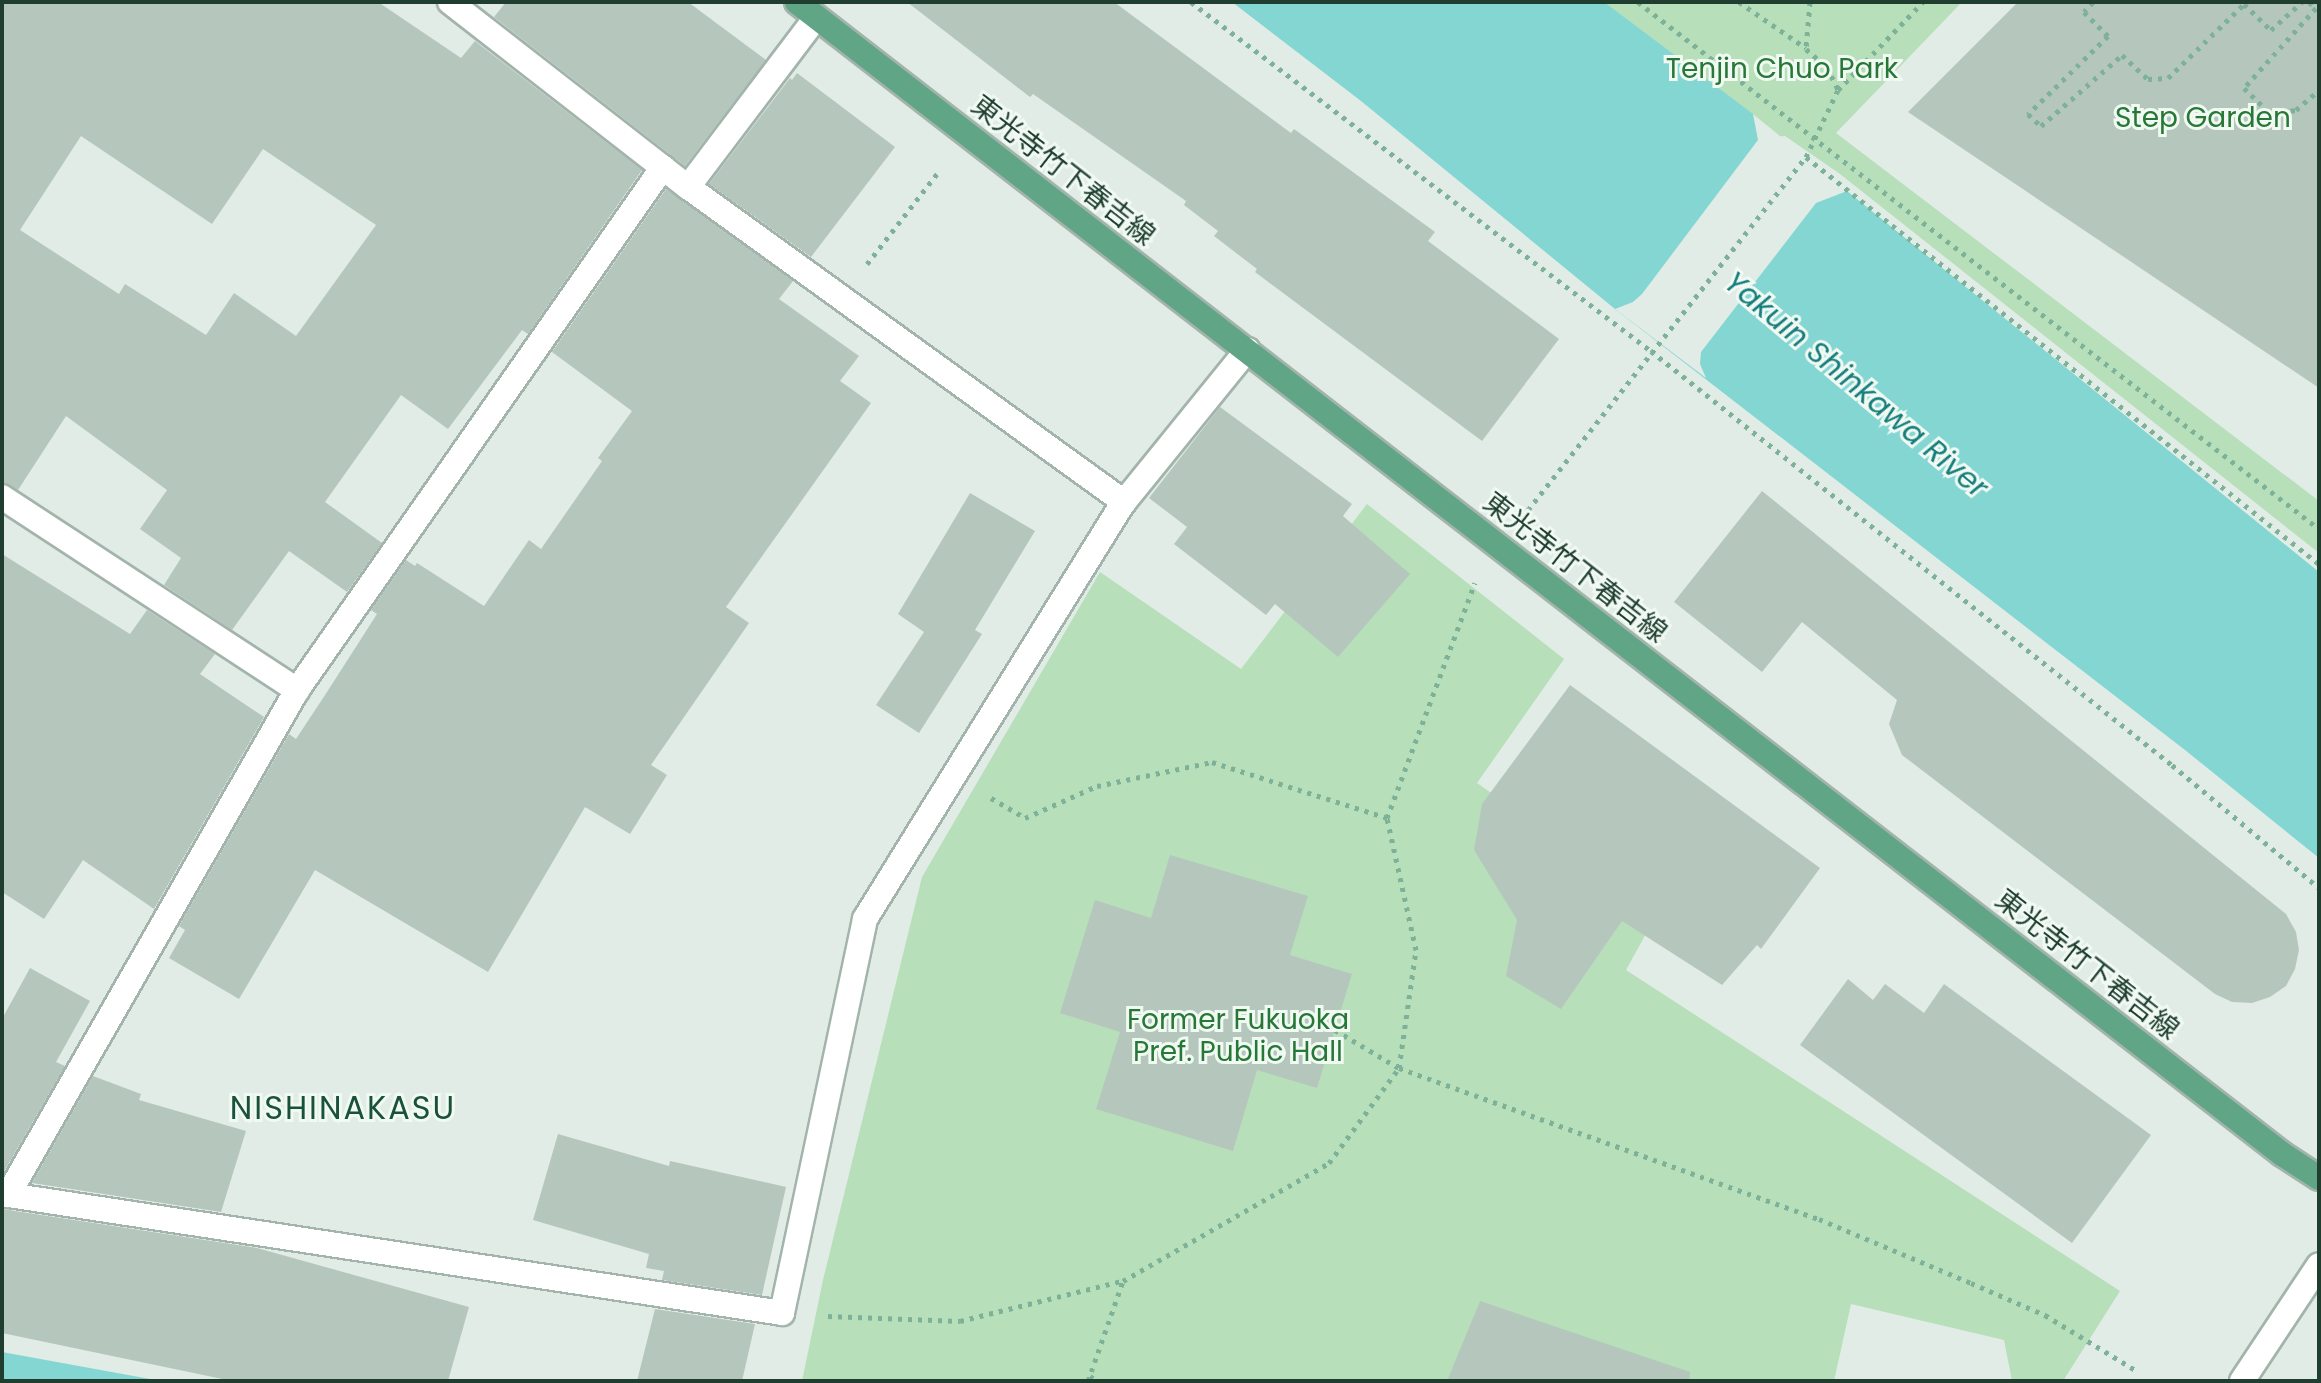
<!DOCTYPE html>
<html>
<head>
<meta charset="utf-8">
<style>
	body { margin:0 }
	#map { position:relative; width:2321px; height:1383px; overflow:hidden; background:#e0ece5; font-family:Poppins,"Noto Sans JP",sans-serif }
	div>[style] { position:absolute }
	.green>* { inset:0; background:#b7dfba }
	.water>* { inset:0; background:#84d6d3 }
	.pier>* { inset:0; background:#e0ece5 }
	.building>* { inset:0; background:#b5c7bd }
	.path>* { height:5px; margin-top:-2.5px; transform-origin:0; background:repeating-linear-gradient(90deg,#7eb298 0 4px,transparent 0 10px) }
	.roads { filter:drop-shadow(2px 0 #a2b4ab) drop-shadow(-2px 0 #a2b4ab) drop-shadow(0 2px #a2b4ab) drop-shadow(0 -2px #a2b4ab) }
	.minor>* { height:24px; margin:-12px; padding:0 12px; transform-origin:12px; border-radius:12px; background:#fff }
	.major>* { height:24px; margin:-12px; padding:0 12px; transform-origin:12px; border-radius:12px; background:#61a587 }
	span { translate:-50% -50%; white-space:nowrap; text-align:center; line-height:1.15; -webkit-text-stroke:6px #f1f9f3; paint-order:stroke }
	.park-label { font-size:28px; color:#277836 }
	.street-label { font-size:28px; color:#1f3e30 }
	.water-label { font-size:30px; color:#157e7c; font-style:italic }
	.quarter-label { font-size:32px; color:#1a5239; letter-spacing:2px }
	.frame { position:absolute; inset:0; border:4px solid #1f3e30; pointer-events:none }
</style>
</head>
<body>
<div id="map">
	<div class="green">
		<i style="clip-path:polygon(1590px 2px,1962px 2px,1836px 133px,2319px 501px,2319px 553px,1840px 174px,1785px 136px,1761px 138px)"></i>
		<i style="clip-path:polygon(1367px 504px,1564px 659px,1477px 783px,1659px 910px,1626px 970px,2120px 1291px,2063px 1381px,2012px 1381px,2004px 1340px,1851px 1304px,1834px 1381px,802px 1381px,823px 1280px,922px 877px,1100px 572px,1241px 669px)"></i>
	</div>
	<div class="water">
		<i style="clip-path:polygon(1232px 2px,1604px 2px,1753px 114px,1812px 171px,1847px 191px,2319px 572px,2319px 858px,2185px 750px,1615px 309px,1361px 101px)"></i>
		<i style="clip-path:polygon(2px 1352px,150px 1379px,155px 1381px,2px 1381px)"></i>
	</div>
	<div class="pier">
		<i style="clip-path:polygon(1753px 114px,1847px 191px,1816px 203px,1701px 352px,1700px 364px,1706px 378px,1615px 309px,1633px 302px,1642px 294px,1758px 140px)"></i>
	</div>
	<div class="building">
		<i style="clip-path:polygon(evenodd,2px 2px,378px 2px,461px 58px,475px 41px,642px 170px,528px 334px,522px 330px,448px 429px,401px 395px,325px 502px,382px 543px,347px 592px,289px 551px,232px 630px,164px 585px,181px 558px,140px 529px,167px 490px,66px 416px,18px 490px,2px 482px,2px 2px,81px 136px,212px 224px,263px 149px,376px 225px,296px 336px,234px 293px,206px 335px,125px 284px,119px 294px,20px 230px,81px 136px)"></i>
		<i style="clip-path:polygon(506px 2px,688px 2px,766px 60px,685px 166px,494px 17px)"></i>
		<i style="clip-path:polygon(907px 2px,1114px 2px,1291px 133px,1294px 129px,1435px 232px,1428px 241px,1559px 339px,1482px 441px,1255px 272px,1257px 269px,1214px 236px,1218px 231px,1184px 205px,1186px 201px,1033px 94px,1030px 97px)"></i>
		<i style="clip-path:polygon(2018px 2px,2319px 2px,2319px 388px,1908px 112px)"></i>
		<i style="clip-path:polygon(797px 73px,895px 147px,811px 257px,709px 184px,790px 78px,792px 80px)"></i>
		<i style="clip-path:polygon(666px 189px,793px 281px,779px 299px,859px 356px,840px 381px,871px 403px,726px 607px,749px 623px,651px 765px,667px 775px,630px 834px,585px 807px,488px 972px,315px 870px,239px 999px,169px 958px,185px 930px,179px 926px,289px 734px,296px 739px,327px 692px,377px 614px,371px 610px,406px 560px,415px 566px,417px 563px,484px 606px,529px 540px,541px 549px,602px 461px,598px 458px,632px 411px,552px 352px)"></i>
		<i style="clip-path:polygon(1220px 407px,1352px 504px,1343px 516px,1410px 574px,1338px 657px,1275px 604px,1266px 615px,1174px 544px,1187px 527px,1149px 498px)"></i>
		<i style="clip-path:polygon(1762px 491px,2286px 914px,2296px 932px,2299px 950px,2295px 969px,2286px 986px,2270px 997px,2252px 1003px,2232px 1002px,2215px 994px,1902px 755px,1889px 724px,1897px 700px,1802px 622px,1762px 672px,1674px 602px)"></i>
		<i style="clip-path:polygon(970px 493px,1035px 531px,975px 630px,982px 634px,919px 733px,876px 705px,924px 632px,898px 614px)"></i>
		<i style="clip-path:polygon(2px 554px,130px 634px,147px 610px,215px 654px,200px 674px,264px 717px,154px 909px,83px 860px,44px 919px,2px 892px)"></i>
		<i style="clip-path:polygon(1570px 685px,1820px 868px,1761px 949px,1757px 945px,1722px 985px,1622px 921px,1561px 1009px,1506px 976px,1517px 920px,1474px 850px,1482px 804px)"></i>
		<i style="clip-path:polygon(1170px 855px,1308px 896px,1290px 955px,1352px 974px,1317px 1088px,1257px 1070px,1233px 1151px,1096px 1109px,1120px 1032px,1060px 1013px,1095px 900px,1151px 918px)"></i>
		<i style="clip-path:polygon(30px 968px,90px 1001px,56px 1062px,65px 1066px,2px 1175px,2px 1019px)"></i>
		<i style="clip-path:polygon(1848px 979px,1873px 1000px,1885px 984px,1924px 1013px,1944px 984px,2151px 1135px,2072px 1243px,1800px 1045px)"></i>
		<i style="clip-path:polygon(93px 1076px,141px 1094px,139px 1100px,246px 1131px,221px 1212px,32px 1183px)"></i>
		<i style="clip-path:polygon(558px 1134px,669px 1166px,670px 1161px,786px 1187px,762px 1295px,662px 1280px,664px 1271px,646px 1268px,649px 1254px,533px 1220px)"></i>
		<i style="clip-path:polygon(2px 1209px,257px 1248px,469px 1307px,448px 1381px,232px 1381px,2px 1333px)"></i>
		<i style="clip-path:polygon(1480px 1301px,1690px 1372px,1689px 1381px,1447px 1381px)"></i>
		<i style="clip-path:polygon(655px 1309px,755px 1324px,742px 1381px,637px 1381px)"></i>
	</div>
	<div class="path">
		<i style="left:1191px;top:2px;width:577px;rotate:37.19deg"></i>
		<i style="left:1651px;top:351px;width:665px;rotate:38.47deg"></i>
		<i style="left:2172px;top:765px;width:192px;rotate:39.9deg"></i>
		<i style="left:1638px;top:2px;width:861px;rotate:37.73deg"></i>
		<i style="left:1739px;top:2px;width:81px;rotate:34.5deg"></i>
		<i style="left:1810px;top:2px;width:47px;rotate:94.9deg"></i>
		<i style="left:1806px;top:49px;width:28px;rotate:41deg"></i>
		<i style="left:1827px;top:67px;width:25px;rotate:64deg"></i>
		<i style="left:2093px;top:2px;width:13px;rotate:132deg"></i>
		<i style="left:2084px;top:12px;width:34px;rotate:45deg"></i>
		<i style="left:2108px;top:36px;width:112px;rotate:135.7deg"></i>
		<i style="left:2028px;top:114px;width:18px;rotate:43deg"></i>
		<i style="left:2041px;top:126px;width:108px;rotate:-41.2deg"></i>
		<i style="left:2122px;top:55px;width:35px;rotate:43deg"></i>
		<i style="left:2148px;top:79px;width:20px;rotate:-3deg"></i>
		<i style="left:2168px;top:78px;width:106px;rotate:-44.2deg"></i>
		<i style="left:2244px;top:4px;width:37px;rotate:44deg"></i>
		<i style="left:2271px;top:30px;width:42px;rotate:-42.1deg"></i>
		<i style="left:2309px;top:2px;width:9px;rotate:41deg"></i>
		<i style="left:2316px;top:8px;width:108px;rotate:132deg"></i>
		<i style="left:2244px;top:88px;width:37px;rotate:44deg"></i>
		<i style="left:2271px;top:114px;width:25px;rotate:-9deg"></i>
		<i style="left:2296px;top:110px;width:30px;rotate:-41deg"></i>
		<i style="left:1806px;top:157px;width:655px;rotate:38.43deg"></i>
		<i style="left:867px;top:264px;width:119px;rotate:-52.2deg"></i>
		<i style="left:1528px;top:510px;width:449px;rotate:-51.8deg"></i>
		<i style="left:1806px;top:157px;width:74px;rotate:-64.5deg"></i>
		<i style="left:1838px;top:90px;width:122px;rotate:-46deg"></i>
		<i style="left:991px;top:798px;width:39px;rotate:30deg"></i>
		<i style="left:1025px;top:818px;width:79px;rotate:-24deg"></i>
		<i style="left:1097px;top:786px;width:117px;rotate:-11.8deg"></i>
		<i style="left:1212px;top:762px;width:184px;rotate:17.7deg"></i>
		<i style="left:1335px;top:1030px;width:74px;rotate:30.7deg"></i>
		<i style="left:1399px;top:1068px;width:446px;rotate:19.8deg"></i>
		<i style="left:1819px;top:1219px;width:165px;rotate:22.8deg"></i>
		<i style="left:1971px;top:1283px;width:81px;rotate:23.4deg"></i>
		<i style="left:2045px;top:1315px;width:105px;rotate:31.4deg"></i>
		<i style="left:828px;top:1316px;width:132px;rotate:2.2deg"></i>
		<i style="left:960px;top:1321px;width:167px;rotate:-13.9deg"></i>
		<i style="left:1090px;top:1376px;width:9px;rotate:36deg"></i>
		<i style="left:1088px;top:1381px;width:106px;rotate:-70.7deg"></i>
		<i style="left:1123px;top:1281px;width:237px;rotate:-29.8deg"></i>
		<i style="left:1329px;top:1163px;width:118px;rotate:-53.6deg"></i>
		<i style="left:1399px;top:1068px;width:119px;rotate:-81.8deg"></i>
		<i style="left:1416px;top:950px;width:135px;rotate:-102.4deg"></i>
		<i style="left:1387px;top:818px;width:251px;rotate:-69.5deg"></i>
	</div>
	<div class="roads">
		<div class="minor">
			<i style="left:450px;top:2px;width:301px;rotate:37.9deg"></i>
			<i style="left:688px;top:187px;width:538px;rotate:35.85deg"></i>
			<i style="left:688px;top:187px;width:212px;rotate:-52.9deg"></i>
			<i style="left:2px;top:497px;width:353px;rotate:33.2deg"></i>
			<i style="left:2px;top:1194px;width:789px;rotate:8.67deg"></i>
			<i style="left:782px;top:1313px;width:403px;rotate:-78.1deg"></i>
			<i style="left:865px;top:919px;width:491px;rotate:-58.2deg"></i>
			<i style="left:1124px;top:502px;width:196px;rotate:-51deg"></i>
			<i style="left:8px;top:1195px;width:582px;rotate:-60.22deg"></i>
			<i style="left:297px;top:690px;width:638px;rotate:-55.02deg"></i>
			<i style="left:2242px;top:1381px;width:139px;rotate:-56.4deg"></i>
		</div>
		<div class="major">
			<i style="left:797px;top:2px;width:1879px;rotate:37.8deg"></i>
			<i style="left:2282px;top:1154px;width:44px;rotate:33deg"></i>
		</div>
	</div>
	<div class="park-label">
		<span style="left:1782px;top:69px">Tenjin Chuo Park</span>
		<span style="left:2203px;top:118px">Step Garden</span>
		<span style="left:1238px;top:1036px">Former Fukuoka<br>Pref. Public Hall</span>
	</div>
	<div class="street-label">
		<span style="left:1063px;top:171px;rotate:38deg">東光寺竹下春吉線</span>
		<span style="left:1575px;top:568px;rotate:38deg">東光寺竹下春吉線</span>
		<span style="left:2087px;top:965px;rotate:38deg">東光寺竹下春吉線</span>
	</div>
	<div class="water-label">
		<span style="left:1856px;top:385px;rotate:40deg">Yakuin Shinkawa River</span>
	</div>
	<div class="quarter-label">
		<span style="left:343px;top:1108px">NISHINAKASU</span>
	</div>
	<div class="frame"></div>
</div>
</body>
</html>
